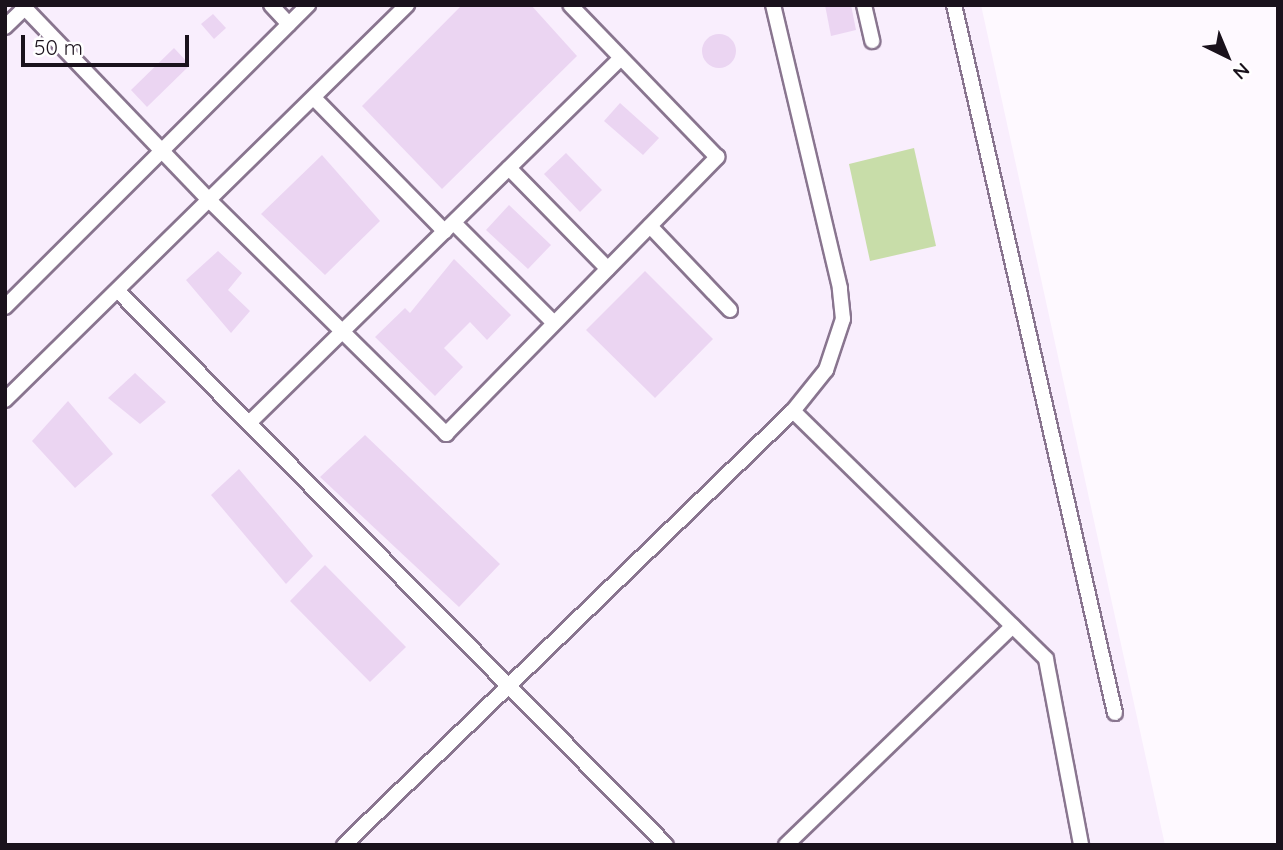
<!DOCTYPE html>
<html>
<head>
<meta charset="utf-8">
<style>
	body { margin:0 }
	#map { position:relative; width:1283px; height:850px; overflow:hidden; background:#fef9ff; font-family:Quicksand,sans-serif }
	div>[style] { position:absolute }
	.built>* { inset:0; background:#f9eefd }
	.green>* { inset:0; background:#c8dda9 }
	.building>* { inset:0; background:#ebd5f2 }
	.round { border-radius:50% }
	.roads { filter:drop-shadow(2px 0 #89758f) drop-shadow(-2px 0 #89758f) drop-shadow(0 2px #89758f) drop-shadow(0 -2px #89758f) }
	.service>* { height:14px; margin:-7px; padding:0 7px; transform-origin:7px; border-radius:7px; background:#fff }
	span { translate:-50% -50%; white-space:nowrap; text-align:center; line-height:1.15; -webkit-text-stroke:6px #fff; paint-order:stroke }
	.frame { position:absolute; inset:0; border:7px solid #1a121c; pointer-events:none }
	.north { position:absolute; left:1192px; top:21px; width:70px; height:70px; -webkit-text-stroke:5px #fff; paint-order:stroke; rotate:137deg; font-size:19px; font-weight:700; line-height:28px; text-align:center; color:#1a121c }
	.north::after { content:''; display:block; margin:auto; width:24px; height:32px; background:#1a121c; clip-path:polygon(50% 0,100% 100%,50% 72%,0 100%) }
	.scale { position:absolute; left:21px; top:35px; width:168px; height:32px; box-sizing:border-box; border:4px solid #1a121c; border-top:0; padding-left:9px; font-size:21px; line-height:24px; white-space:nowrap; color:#1a121c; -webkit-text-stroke:5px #fff; paint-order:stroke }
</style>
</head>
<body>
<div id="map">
	<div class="built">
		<i style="clip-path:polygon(5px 5px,981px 5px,1165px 845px,5px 845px)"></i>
	</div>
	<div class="green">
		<i style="clip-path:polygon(914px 148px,936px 246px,870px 261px,849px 164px)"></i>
	</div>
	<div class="building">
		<i style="clip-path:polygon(462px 5px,531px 5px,577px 56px,442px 189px,362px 106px)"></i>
		<i style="clip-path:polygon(825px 5px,851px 5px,856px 30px,831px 36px)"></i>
		<i style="clip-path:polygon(213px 14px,226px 28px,214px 39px,201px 24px)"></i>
		<i class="round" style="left:702px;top:34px;width:34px;height:34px"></i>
		<i style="clip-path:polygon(174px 48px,190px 65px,147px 107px,131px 90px)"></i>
		<i style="clip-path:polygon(620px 103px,659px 138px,643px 155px,604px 121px)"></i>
		<i style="clip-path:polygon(566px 153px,602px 190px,580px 212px,544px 174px)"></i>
		<i style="clip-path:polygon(322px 155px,380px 221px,325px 275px,261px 214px)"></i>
		<i style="clip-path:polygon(509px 205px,551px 245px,528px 269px,486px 230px)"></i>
		<i style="clip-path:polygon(218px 251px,242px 273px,228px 290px,250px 311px,231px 333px,186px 280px)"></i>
		<i style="clip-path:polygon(454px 259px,511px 315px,487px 340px,470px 322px,444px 348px,463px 367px,435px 396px,375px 337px,405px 308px,410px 313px)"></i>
		<i style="clip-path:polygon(645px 271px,713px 339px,655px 398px,586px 330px)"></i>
		<i style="clip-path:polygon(135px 373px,166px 402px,140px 424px,108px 398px)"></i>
		<i style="clip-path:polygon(68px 401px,113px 454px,75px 488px,32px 441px)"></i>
		<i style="clip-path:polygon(365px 435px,500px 564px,459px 607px,320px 477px)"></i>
		<i style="clip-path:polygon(239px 469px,313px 556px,286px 584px,211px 495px)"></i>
		<i style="clip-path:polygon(325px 565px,406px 647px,370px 682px,290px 601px)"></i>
	</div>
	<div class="roads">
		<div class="service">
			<i style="left:22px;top:5px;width:272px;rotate:46.2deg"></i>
			<i style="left:210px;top:201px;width:332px;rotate:44.6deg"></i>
			<i style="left:446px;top:434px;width:388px;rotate:-45.6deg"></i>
			<i style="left:717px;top:157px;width:211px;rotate:-134deg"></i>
			<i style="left:271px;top:5px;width:26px;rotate:47deg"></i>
			<i style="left:864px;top:5px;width:37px;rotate:77deg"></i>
			<i style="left:954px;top:5px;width:726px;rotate:77.19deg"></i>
			<i style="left:5px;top:27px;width:28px;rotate:-44deg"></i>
			<i style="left:314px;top:98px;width:187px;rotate:45.6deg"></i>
			<i style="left:509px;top:168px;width:141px;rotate:45.6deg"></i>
			<i style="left:454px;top:223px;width:141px;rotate:45deg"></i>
			<i style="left:650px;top:226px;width:116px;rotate:46.4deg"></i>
			<i style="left:118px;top:291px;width:779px;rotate:45.31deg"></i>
			<i style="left:5px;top:307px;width:428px;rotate:-44.9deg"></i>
			<i style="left:5px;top:400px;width:564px;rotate:-44.5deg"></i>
			<i style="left:793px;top:411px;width:354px;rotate:44.4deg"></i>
			<i style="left:1046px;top:659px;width:189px;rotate:79.3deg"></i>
			<i style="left:249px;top:423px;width:521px;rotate:-44.46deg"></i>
			<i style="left:344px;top:845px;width:624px;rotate:-44.03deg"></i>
			<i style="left:793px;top:411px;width:53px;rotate:-51.2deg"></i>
			<i style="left:826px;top:370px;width:54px;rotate:-71.6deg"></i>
			<i style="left:843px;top:319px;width:31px;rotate:-96deg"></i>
			<i style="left:840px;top:288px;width:291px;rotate:-103.3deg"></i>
			<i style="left:786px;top:845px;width:315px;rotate:-44deg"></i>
		</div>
	</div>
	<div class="frame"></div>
	<div class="north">N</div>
	<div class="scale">50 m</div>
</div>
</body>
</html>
